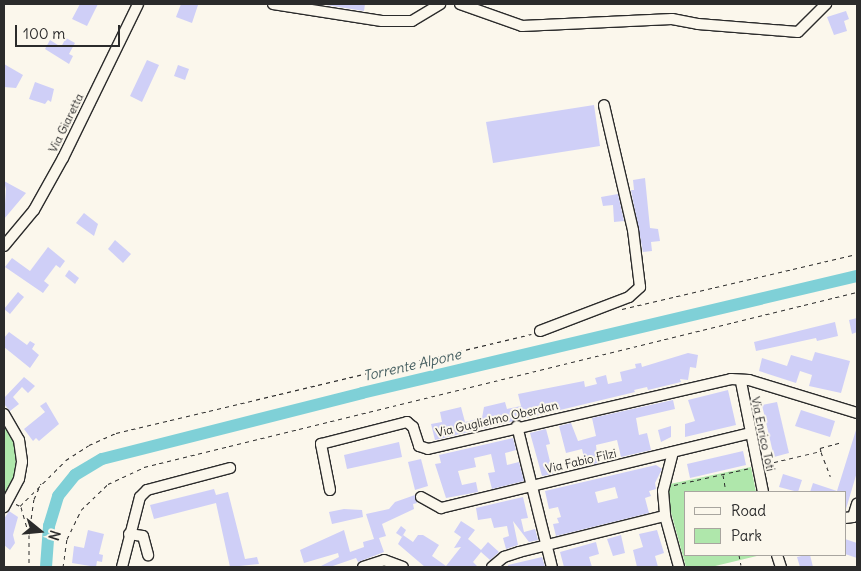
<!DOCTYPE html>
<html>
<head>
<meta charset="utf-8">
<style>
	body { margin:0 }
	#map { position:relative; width:861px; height:571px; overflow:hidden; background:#fbf7ec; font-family:Delius,sans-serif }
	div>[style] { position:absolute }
	.green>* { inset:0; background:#afe7ab }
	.river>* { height:12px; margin:-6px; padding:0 6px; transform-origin:6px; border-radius:6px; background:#7fd0d7 }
	.building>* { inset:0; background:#cfcff7 }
	.path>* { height:1px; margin-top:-0.5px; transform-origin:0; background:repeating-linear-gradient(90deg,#2b2b2b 0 4px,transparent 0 8px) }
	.roads { filter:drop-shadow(1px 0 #2b2b2b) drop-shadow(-1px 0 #2b2b2b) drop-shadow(0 1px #2b2b2b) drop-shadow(0 -1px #2b2b2b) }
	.minor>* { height:10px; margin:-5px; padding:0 5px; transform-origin:5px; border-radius:5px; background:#fbf7ec }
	span { translate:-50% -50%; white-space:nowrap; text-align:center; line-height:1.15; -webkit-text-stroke:4px #fbf7ec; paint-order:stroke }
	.street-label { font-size:12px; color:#2b2b2b }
	.water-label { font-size:14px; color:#445d5f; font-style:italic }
	.frame { position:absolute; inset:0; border:5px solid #2b2b2b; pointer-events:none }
	.legend { position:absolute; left:684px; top:491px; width:162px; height:65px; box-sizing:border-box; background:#fbf7ec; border:1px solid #a8a59f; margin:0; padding:6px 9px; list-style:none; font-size:15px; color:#2b2b2b }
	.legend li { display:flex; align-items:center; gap:10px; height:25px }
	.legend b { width:25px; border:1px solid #a8a59f }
	.north { position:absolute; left:15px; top:506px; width:50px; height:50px; -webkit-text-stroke:4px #fbf7ec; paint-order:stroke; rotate:107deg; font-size:14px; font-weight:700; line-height:20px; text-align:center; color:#2b2b2b }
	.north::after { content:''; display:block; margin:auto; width:18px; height:22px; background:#2b2b2b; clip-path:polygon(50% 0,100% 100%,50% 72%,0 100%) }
	.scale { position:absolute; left:15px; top:25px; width:105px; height:22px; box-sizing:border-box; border:2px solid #2b2b2b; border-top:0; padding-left:6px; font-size:15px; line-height:18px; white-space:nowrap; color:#2b2b2b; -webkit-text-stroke:4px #fbf7ec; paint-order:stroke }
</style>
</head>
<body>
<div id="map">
	<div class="green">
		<i style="clip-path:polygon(4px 425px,15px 445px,16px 461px,14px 478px,4px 500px)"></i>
		<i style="clip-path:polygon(751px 467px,756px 492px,685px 492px,685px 555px,761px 555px,711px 567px,686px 567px,666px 494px,670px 484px)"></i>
	</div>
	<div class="river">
		<i style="left:46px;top:567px;width:41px;rotate:-85.8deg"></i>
		<i style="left:49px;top:526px;width:31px;rotate:-73deg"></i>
		<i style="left:58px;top:496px;width:27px;rotate:-51deg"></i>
		<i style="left:75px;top:475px;width:31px;rotate:-31deg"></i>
		<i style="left:102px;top:459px;width:268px;rotate:-14.2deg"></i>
		<i style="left:362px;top:393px;width:509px;rotate:-13.3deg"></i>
	</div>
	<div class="building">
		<i style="clip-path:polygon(80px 4px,98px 4px,87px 26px,72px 19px)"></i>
		<i style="clip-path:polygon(181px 4px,198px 5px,192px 23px,176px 17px)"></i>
		<i style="clip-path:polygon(320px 4px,365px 4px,364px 11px)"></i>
		<i style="clip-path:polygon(846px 11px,849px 19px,844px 21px,847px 31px,834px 35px,827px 17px)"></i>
		<i style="clip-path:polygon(66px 38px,75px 43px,69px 54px,73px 56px,69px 64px,45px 49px,50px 40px,61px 47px)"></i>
		<i style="clip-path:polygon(147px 60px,159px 65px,142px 102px,130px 96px)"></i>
		<i style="clip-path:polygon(4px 64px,23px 75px,16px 88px,4px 87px)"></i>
		<i style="clip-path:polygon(178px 65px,189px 69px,185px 80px,174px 76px)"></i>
		<i style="clip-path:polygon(35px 82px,54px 89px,51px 102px,48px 100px,45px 104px,29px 99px)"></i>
		<i style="clip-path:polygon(594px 105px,600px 146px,493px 163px,486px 122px)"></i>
		<i style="clip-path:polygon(645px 178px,650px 228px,658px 229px,660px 241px,651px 242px,652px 251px,643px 252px,631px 190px,634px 190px,633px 180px)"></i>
		<i style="clip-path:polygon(4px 181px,26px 193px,4px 219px,6px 189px)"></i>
		<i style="clip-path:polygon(618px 194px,624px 221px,614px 222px,613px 205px,603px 206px,601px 197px)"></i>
		<i style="clip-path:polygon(84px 213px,98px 224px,94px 236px,76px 223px)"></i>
		<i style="clip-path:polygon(115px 240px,131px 254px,123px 263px,108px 249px)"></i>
		<i style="clip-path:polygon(48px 247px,65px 261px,60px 268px,56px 265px,44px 281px,49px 285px,43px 293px,5px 267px,12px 258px,30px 271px)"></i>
		<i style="clip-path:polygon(69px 270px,79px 278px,75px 284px,65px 276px)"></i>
		<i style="clip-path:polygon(18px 292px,24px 297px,10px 314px,4px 309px)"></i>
		<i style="clip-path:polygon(857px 318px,857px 332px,852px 334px,849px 320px)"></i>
		<i style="clip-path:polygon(835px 322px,838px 336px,817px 341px,816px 338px,756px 351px,754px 342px)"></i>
		<i style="clip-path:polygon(9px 332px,27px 345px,30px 341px,35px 344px,32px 349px,39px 355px,30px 368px,4px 347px,4px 338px)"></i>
		<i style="clip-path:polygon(815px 352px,850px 361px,841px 393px,809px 386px,812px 375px,800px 371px,796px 383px,759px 371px,762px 358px,787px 366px,791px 355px,812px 361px)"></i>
		<i style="clip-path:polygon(688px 353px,698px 355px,696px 368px,690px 367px,688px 380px,680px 379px,681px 382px,648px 390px,647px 387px,634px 390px,635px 392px,435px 440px,431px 424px,442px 422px,440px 412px,461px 407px,465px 422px,482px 418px,484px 407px,505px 402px,507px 409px,521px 406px,518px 394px,584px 381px,585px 387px,597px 384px,595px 378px,606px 375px,608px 384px,622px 381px,620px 372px,636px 368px,635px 364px,641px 363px,642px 367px)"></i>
		<i style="clip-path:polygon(24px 377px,35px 386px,28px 393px,22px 387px,13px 397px,19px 404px,10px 411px,4px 404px,4px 398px)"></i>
		<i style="clip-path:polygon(728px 390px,736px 425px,685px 437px,685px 424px,695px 421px,688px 400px)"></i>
		<i style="clip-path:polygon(673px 400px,675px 409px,636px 418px,639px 435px,647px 433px,651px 450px,621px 457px,617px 440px,596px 445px,598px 463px,586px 466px,582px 449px,566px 453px,559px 426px,571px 423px,578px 441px,596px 436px,592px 418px)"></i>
		<i style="clip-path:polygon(46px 402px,59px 424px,39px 441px,36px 438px,33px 441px,24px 429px,45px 412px,40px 406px)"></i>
		<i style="clip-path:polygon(777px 402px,789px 453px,774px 457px,762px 405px)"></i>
		<i style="clip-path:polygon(801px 410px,835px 421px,830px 437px,795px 426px)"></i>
		<i style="clip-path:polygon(671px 426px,671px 437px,661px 442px,658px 430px)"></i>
		<i style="clip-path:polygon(546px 429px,550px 444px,546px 445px,553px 474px,542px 476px,530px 433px)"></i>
		<i style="clip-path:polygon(856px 430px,857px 472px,846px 509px,845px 492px,810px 492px,813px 483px,837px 491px)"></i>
		<i style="clip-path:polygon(513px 438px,516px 450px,505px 453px,507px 465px,519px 462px,524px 481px,492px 489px,488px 473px,495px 472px,491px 454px,474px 458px,476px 467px,458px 471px,462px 485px,476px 482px,478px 492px,446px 498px,435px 464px,441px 463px,439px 455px)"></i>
		<i style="clip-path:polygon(399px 442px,402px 457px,347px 469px,344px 455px)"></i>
		<i style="clip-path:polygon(743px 451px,746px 465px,690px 478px,687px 464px)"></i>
		<i style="clip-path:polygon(421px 459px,428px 486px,415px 490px,408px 462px)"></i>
		<i style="clip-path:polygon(evenodd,656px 465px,662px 469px,655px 483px,656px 489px,649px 491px,651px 496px,645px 498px,649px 513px,556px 536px,553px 524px,559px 523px,557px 518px,561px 517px,558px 507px,549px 509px,545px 491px,656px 465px,615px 487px,618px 498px,598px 503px,595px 492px,615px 487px)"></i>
		<i style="clip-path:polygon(783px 474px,802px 480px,798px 492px,779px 487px)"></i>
		<i style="clip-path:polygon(214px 489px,216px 495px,228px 492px,245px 559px,257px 557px,259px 564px,230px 567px,216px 503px,154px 519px,150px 505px)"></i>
		<i style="clip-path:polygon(415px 495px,417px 503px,413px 504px,414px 509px,382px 524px,386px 536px,379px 538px,384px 552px,358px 562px,356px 558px,330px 567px,319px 567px,339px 557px,338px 553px,304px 563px,300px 550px,344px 530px,350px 552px,364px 547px,363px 542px,374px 539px,366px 514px,389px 509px,395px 502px)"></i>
		<i style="clip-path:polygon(523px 497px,528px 518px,521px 519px,524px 532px,535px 529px,538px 540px,529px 542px,513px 521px,518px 545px,506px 549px,503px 538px,509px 536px,507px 526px,494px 528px,491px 518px,478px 520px,476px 508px)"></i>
		<i style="clip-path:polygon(344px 509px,362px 510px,363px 517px,332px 524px,329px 512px)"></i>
		<i style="clip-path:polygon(9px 511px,18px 517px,13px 535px,15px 543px,10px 550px,4px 545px,4px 519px)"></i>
		<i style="clip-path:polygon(461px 521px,475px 530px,468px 539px,481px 550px,488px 542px,499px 552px,490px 560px,481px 552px,473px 562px,478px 567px,425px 567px,398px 544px,403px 535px,413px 542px,418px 535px,423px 535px,439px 545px,432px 556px,446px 566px,461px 547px,454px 548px,461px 537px,454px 532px)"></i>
		<i style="clip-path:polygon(401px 526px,406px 530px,402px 537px,396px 533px)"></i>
		<i style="clip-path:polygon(88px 530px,104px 534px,99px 554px,103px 555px,102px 562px,97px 561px,96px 567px,72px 563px,74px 546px,84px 548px)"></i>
		<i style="clip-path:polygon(657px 530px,664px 553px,655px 556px,658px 567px,637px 567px,633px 550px,643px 547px,639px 534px)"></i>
		<i style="clip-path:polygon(621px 535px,625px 553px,613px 556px,607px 539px)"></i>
		<i style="clip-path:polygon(845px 539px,857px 543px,857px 558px,845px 554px)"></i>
		<i style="clip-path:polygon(596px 542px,599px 554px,589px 557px,592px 567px,564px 567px,560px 552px)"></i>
		<i style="clip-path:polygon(806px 555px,810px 555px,813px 567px,800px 567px,797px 557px)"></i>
		<i style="clip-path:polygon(542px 557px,545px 567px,508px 567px,508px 565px)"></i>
	</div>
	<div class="path">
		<i style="left:622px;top:309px;width:241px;rotate:-13.2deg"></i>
		<i style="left:821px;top:452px;width:26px;rotate:69deg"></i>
		<i style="left:766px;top:464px;width:57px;rotate:-13.3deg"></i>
		<i style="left:821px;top:451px;width:3px;rotate:-108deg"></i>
		<i style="left:820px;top:448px;width:23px;rotate:-15deg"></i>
		<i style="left:723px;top:475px;width:17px;rotate:80deg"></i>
		<i style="left:674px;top:485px;width:78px;rotate:-12.6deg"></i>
		<i style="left:16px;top:504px;width:4px;rotate:27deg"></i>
		<i style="left:20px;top:506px;width:65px;rotate:-45deg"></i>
		<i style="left:66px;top:460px;width:27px;rotate:-33deg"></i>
		<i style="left:89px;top:445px;width:30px;rotate:-24deg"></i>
		<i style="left:116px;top:433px;width:427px;rotate:-13.4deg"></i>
		<i style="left:21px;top:507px;width:29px;rotate:74deg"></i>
		<i style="left:29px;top:535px;width:32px;rotate:90deg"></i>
		<i style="left:29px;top:534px;width:35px;rotate:-82deg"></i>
		<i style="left:34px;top:499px;width:17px;rotate:-66deg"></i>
		<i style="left:739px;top:555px;width:10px;rotate:79deg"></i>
		<i style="left:63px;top:567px;width:28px;rotate:-82deg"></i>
		<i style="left:67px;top:539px;width:32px;rotate:-64deg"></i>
		<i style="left:81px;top:510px;width:37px;rotate:-44deg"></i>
		<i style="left:108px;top:484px;width:40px;rotate:-25deg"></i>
		<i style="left:144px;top:467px;width:734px;rotate:-13.79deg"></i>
	</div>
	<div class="roads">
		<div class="minor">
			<i style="left:273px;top:4px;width:110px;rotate:8.9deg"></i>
			<i style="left:382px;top:21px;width:30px"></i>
			<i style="left:412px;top:21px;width:33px;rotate:-31deg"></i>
			<i style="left:460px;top:4px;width:66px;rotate:19.5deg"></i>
			<i style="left:522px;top:26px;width:150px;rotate:-2.7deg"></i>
			<i style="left:672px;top:19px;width:26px;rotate:11deg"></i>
			<i style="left:698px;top:24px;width:100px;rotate:4.6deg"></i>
			<i style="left:798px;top:32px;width:40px;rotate:-45deg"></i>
			<i style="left:4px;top:246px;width:47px;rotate:-50.2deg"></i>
			<i style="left:34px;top:210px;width:60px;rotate:-60.9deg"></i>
			<i style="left:63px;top:158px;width:171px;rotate:-64deg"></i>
			<i style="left:540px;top:331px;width:95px;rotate:-20.9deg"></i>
			<i style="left:629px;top:297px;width:15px;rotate:-42deg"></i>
			<i style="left:640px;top:287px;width:57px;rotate:-97deg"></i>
			<i style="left:633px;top:230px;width:128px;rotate:-103.1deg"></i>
			<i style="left:741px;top:382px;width:112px;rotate:78.7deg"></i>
			<i style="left:4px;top:414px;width:30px;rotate:60deg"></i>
			<i style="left:19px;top:440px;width:22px;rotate:82deg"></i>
			<i style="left:22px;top:462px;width:17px;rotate:100deg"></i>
			<i style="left:19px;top:479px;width:32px;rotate:118deg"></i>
			<i style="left:517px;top:426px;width:145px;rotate:76.1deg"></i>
			<i style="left:673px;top:452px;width:40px;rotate:104.4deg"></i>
			<i style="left:663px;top:491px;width:25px;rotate:85deg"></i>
			<i style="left:665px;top:516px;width:53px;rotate:74.6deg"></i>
			<i style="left:330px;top:490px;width:47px;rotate:-101.1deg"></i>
			<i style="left:321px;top:444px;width:89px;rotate:-14.3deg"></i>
			<i style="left:407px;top:422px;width:8px;rotate:40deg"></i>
			<i style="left:413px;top:427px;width:20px;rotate:72deg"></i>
			<i style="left:419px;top:446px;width:9px;rotate:18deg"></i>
			<i style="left:428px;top:449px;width:311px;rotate:-13deg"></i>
			<i style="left:731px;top:379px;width:18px;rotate:3deg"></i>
			<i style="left:749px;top:380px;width:113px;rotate:17deg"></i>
			<i style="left:421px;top:497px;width:23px;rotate:29deg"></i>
			<i style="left:441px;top:508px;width:318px;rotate:-13.6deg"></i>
			<i style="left:845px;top:518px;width:8px;rotate:-7deg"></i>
			<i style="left:853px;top:517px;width:14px;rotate:-73deg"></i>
			<i style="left:129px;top:534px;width:14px;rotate:8deg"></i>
			<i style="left:143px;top:536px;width:20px;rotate:75deg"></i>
			<i style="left:777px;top:555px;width:13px;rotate:72deg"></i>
			<i style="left:122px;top:567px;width:72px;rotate:-75.6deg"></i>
			<i style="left:140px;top:497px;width:10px;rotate:-45deg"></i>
			<i style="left:147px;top:490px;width:86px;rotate:-14.8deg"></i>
			<i style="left:363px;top:567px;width:22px;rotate:-18deg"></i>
			<i style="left:384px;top:560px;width:20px;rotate:20deg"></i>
			<i style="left:492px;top:567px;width:16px;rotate:-40deg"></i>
			<i style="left:504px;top:557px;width:16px;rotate:-18deg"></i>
			<i style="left:519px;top:552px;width:150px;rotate:-13.9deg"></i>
		</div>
	</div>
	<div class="street-label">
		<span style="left:66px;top:123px;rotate:-64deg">Via Giaretta</span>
		<span style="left:497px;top:419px;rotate:-13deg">Via Guglielmo Oberdan</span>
		<span style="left:763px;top:434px;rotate:78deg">Via Enrico Toti</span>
		<span style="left:581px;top:461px;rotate:-13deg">Via Fabio Filzi</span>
	</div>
	<div class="water-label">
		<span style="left:412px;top:365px;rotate:-13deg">Torrente Alpone</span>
	</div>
	<div class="frame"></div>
	<ul class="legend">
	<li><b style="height:6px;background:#fbf7ec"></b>Road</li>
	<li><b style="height:14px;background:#afe7ab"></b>Park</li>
	</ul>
	<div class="north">N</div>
	<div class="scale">100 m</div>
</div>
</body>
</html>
